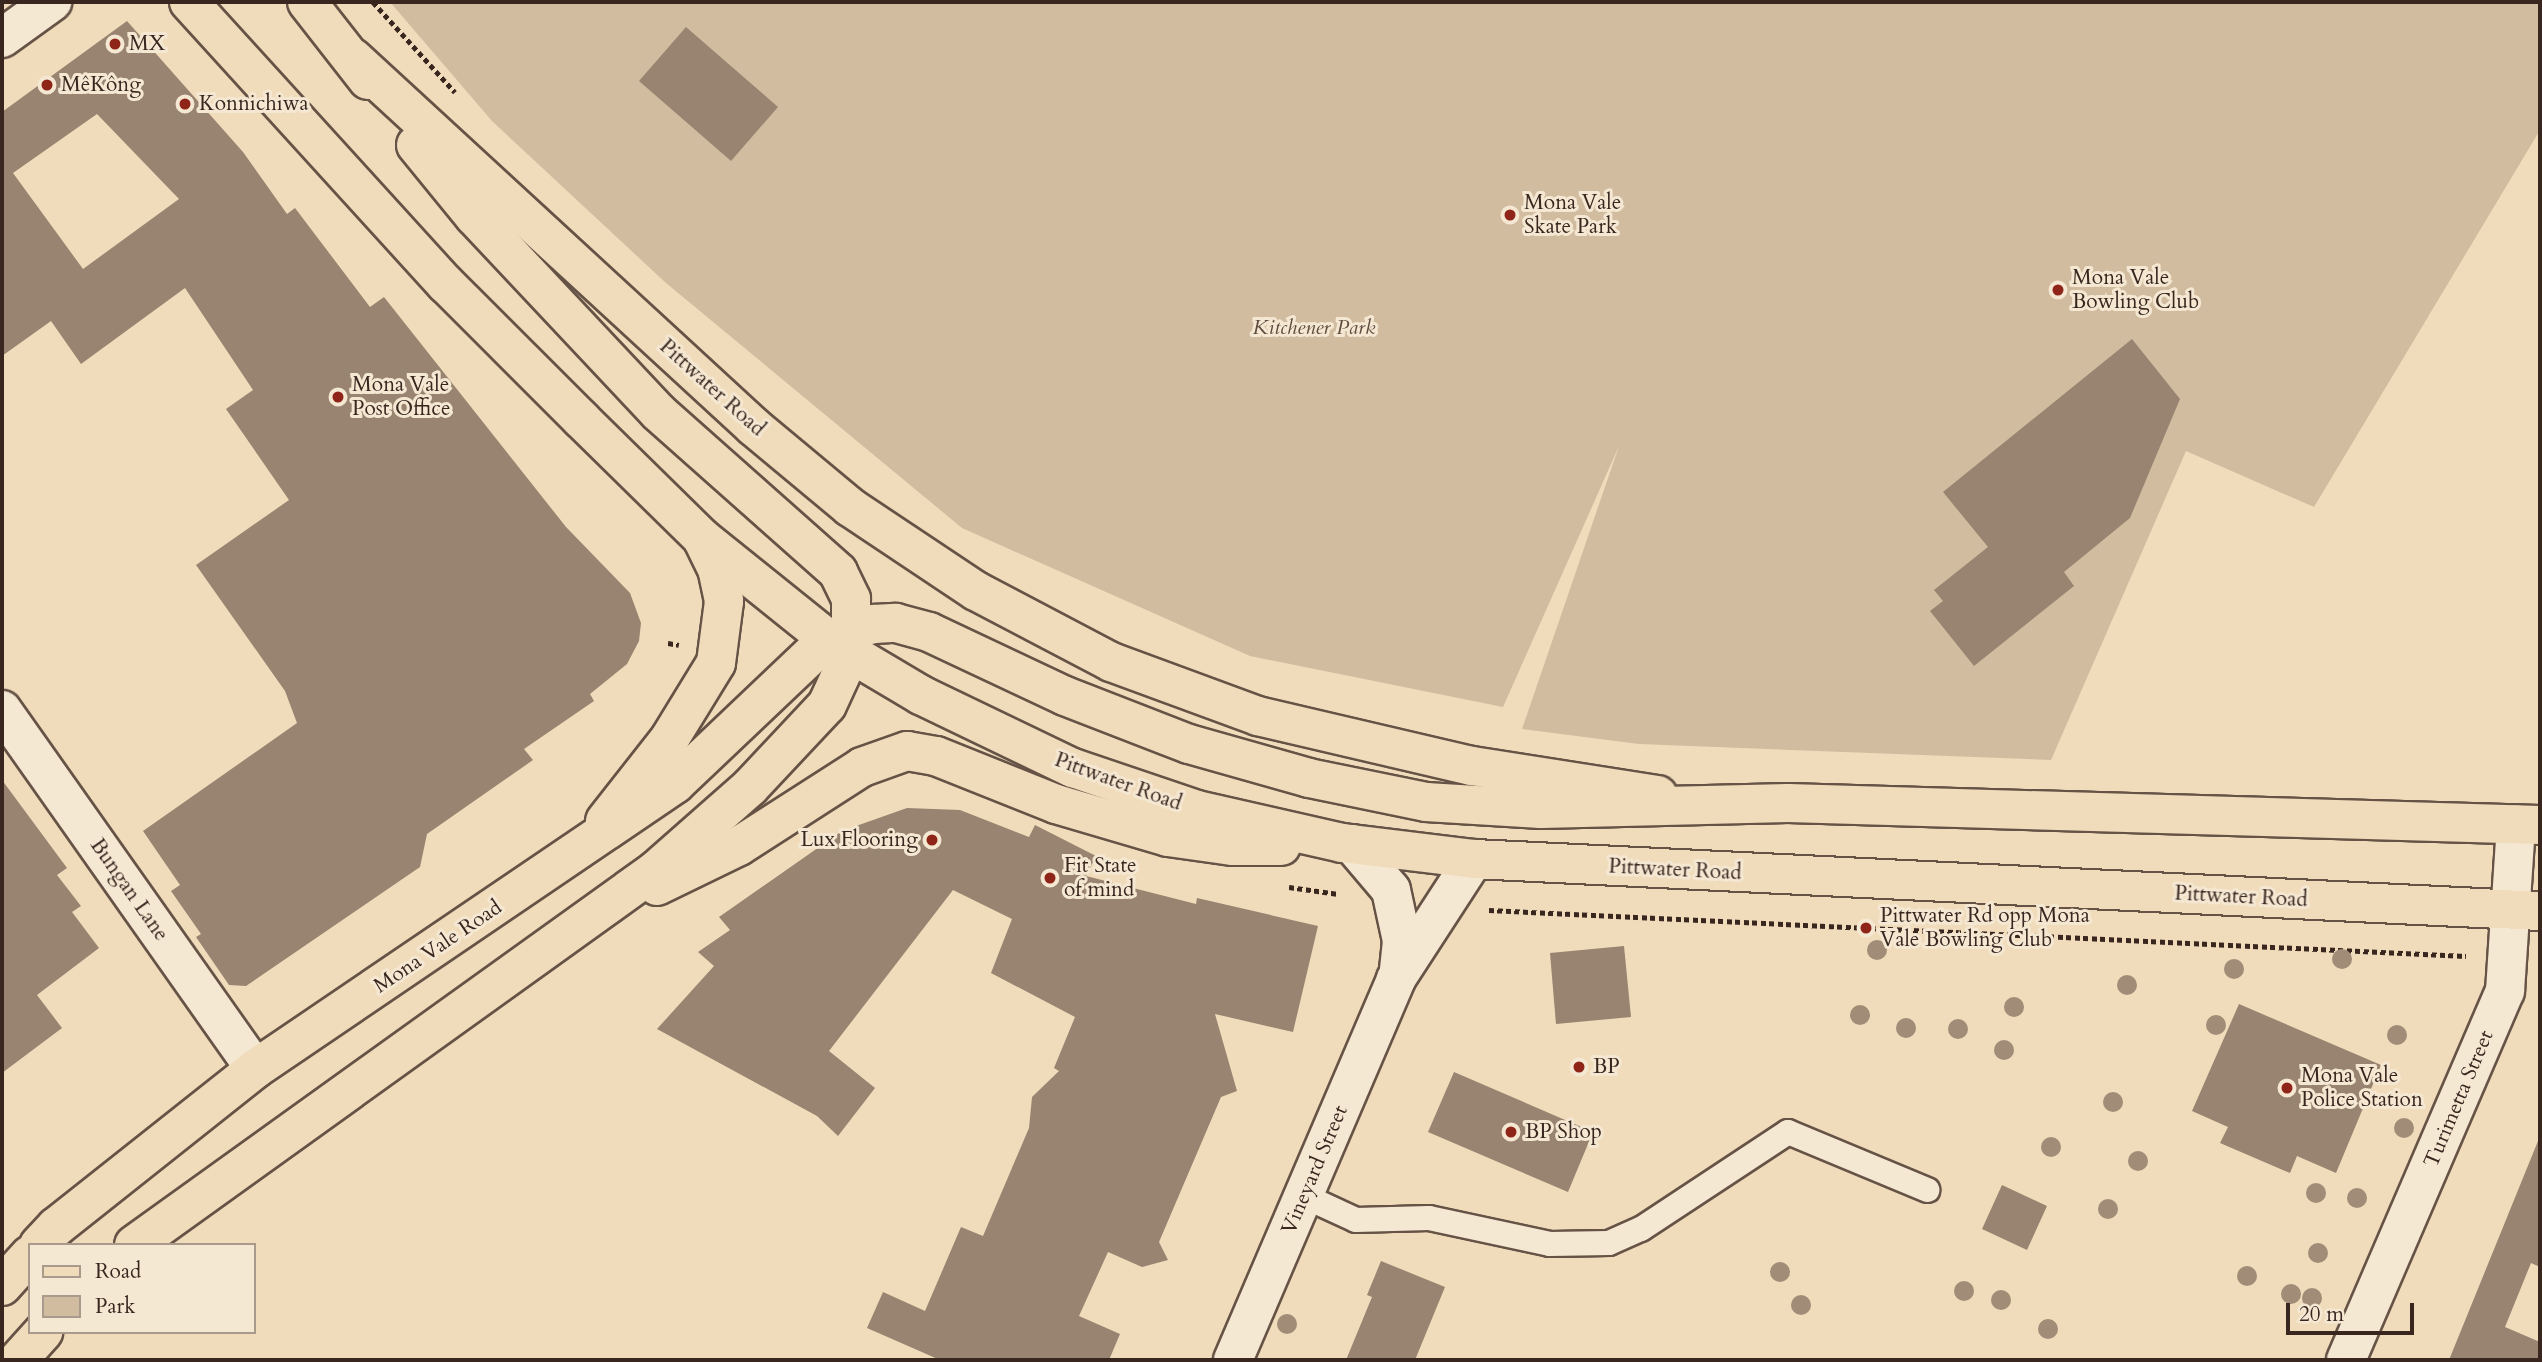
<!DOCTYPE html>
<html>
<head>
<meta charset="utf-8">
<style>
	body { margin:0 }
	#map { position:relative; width:2542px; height:1362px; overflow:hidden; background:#f0dbbb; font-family:Cardo,serif }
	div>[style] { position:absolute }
	.green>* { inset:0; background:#d1bca0 }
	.building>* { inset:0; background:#988470 }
	.path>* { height:4.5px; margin-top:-2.25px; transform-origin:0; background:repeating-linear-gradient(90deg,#38261f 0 5px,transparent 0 8.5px) }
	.roads { filter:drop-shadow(2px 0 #665346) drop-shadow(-2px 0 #665346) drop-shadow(0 2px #665346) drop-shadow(0 -2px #665346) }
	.service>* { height:24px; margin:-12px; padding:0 12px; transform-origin:12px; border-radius:12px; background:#f5e8d3 }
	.minor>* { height:38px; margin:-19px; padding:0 19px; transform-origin:19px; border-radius:19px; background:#f5e8d3 }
	.primary>* { height:38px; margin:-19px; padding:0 19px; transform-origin:19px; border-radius:19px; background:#f0dbbb }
	.trunk>* { height:38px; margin:-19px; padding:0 19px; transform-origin:19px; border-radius:19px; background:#f0dbbb }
	.trees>* { width:20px; height:20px; margin:-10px; border-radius:50%; background:#a08c77 }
	.dots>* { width:19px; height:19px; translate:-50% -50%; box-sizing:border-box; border:4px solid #f5e8d3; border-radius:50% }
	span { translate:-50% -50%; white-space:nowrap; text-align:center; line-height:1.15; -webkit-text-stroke:6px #f5e8d3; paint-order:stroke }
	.poi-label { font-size:21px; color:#38261f }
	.left { translate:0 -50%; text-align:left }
	.right { translate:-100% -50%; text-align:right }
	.park-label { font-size:21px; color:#5e4c3f; font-style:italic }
	.street-label { font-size:21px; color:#38261f }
	.frame { position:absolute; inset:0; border:4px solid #38261f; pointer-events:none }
	.legend { position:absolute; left:28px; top:1243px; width:228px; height:91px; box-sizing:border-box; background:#f5e8d3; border:2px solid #a99a8b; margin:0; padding:9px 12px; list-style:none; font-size:21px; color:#38261f }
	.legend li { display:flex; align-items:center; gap:14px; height:35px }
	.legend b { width:35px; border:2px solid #a99a8b }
	.scale { position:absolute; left:2286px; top:1303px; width:128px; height:32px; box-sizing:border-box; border:4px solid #38261f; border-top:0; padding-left:9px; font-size:21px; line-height:24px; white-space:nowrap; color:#38261f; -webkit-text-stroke:5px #f5e8d3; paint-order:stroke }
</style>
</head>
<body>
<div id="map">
	<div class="green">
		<i style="clip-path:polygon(390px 2px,2540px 2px,2540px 130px,2314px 507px,2186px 451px,2051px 760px,1639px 744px,1522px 729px,1619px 446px,1503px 707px,1250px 656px,962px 528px,666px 283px,492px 121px)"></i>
	</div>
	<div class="building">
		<i style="clip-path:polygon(evenodd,127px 21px,243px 152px,287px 214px,295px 208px,370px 307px,384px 297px,566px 527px,630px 593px,641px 623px,639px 641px,627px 664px,590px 694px,594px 701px,524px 749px,533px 760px,427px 834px,420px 867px,246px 986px,229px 985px,196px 937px,201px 934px,171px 891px,180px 885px,143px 831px,297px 723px,285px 691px,196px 565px,289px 500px,226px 409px,253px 390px,185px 288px,81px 364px,51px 321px,2px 356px,2px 112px,127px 21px,97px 114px,179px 199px,83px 269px,13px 173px,97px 114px)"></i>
		<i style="clip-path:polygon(686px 27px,778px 107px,731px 161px,639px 81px)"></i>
		<i style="clip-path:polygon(2132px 339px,2180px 399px,2130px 518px,2064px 572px,2074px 586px,1974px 666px,1930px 611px,1943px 601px,1934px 590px,1988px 547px,1943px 492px)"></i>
		<i style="clip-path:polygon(2px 780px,67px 868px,57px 875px,81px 906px,72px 912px,99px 948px,37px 995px,62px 1028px,2px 1073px)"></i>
		<i style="clip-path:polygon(907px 808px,960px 810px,1029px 837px,1035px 825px,1096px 856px,1086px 876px,1196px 904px,1197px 898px,1318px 926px,1293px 1032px,1215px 1014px,1237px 1091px,1221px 1097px,1159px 1242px,1168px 1260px,1142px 1267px,1108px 1252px,1079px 1316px,1120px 1334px,1109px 1360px,940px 1360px,867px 1328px,883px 1292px,925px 1311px,961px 1227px,983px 1236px,1029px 1128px,1032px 1097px,1059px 1071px,1054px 1068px,1075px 1017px,991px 973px,1012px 919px,953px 890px,829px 1051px,875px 1088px,838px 1136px,817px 1116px,657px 1029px,714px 966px,698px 952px,730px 930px,719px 917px,842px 831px)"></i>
		<i style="clip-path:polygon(1624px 946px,1631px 1017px,1556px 1024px,1550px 953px)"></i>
		<i style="clip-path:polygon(2239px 1004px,2381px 1065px,2336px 1173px,2297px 1156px,2290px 1173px,2220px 1143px,2228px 1127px,2192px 1111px)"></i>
		<i style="clip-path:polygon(1454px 1072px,1593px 1132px,1568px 1192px,1428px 1132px)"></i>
		<i style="clip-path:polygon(2538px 1141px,2540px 1267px,2531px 1263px,2505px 1327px,2540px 1342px,2540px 1360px,2449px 1360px)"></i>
		<i style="clip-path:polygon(2002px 1185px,2047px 1206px,2027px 1250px,1982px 1229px)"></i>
		<i style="clip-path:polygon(1381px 1261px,1445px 1287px,1415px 1360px,1346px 1360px,1372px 1297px,1367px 1295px)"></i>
	</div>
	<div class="path">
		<i style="left:373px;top:2px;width:122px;rotate:47.7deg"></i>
		<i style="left:668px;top:643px;width:11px;rotate:10deg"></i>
		<i style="left:1289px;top:887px;width:50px;rotate:8deg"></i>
		<i style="left:1489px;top:910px;width:978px;rotate:2.7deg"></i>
	</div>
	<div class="roads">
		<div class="service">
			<i style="left:1304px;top:1196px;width:57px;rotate:24.8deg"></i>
			<i style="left:1356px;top:1220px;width:73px;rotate:-1.6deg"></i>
			<i style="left:1429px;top:1218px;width:124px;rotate:12.1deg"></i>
			<i style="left:1550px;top:1244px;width:59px;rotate:-1deg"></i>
			<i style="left:1609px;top:1243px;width:35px;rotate:-24deg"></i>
			<i style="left:1641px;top:1229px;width:176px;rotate:-33.4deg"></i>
			<i style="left:1788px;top:1132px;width:151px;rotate:22.6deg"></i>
		</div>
		<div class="minor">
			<i style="left:2px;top:38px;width:62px;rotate:-35.8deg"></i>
			<i style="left:2px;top:710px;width:439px;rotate:54.8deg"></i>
			<i style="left:1352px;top:844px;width:60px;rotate:49.7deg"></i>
			<i style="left:1391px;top:890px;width:52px;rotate:77.8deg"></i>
			<i style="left:1402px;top:941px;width:29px;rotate:96deg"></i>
			<i style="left:1233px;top:1360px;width:414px;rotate:-66.8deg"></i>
			<i style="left:1396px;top:979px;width:143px;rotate:-57deg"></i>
			<i style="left:2346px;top:1360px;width:402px;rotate:-66.7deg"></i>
			<i style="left:2505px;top:991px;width:167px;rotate:-86.2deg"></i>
		</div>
		<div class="primary">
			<i style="left:189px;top:2px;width:382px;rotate:47.7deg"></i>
			<i style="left:446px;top:284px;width:191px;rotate:45deg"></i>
			<i style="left:581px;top:419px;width:170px;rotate:44.5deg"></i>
			<i style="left:702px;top:538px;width:164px;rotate:38.8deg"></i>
			<i style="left:307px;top:2px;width:99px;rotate:52deg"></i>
			<i style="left:353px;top:58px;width:545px;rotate:42.62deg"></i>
			<i style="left:754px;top:427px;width:125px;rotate:39.8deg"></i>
			<i style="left:850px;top:507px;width:151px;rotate:33.7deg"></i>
			<i style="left:976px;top:591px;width:153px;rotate:27.7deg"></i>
			<i style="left:1111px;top:662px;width:157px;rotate:20.2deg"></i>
			<i style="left:1258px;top:716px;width:220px;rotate:13.2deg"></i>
			<i style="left:1472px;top:766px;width:188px;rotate:8.9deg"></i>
			<i style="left:416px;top:145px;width:92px;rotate:50.8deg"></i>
			<i style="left:474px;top:216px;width:269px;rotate:46.8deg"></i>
			<i style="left:658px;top:412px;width:241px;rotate:41.6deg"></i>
			<i style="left:838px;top:572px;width:30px;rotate:64deg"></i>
			<i style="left:851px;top:599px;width:31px;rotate:90deg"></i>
		</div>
		<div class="trunk">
			<i style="left:830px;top:641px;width:106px;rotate:30.7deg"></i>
			<i style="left:921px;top:695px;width:169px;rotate:25.7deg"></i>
			<i style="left:1073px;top:768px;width:131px;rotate:18.7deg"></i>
			<i style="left:1197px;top:810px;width:149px;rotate:12.8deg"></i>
			<i style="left:1342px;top:843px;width:133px;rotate:6.9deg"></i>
			<i style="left:1474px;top:859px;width:1067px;rotate:2.79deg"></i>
			<i style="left:605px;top:821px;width:105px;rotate:-51.9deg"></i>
			<i style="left:670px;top:738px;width:88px;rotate:-58.5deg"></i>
			<i style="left:716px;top:663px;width:63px;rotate:-82.6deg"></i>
			<i style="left:724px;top:601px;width:33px;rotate:-102deg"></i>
			<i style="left:717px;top:569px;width:34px;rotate:-116deg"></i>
			<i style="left:657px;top:886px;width:91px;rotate:-26deg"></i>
			<i style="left:739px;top:846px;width:146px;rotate:-32.7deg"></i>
			<i style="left:862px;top:767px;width:48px;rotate:-19.6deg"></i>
			<i style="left:907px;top:751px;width:29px;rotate:10deg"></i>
			<i style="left:936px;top:756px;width:129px;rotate:21.8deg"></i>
			<i style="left:1056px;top:804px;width:117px;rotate:16.4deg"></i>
			<i style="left:1168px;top:837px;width:66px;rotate:7.9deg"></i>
			<i style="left:1233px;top:846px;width:48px"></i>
			<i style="left:39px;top:1245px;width:25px;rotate:-47deg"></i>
			<i style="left:56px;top:1227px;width:254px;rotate:-38.4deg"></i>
			<i style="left:255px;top:1069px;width:508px;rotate:-34.16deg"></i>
			<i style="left:675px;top:784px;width:193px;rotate:-43.5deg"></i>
			<i style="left:815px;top:651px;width:42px;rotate:-30.3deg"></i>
			<i style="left:851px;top:630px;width:24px;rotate:-15deg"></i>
			<i style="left:874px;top:624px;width:22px;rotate:-3deg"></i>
			<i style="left:896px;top:623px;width:34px;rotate:15deg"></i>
			<i style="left:929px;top:632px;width:150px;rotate:25.2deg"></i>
			<i style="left:1065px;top:696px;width:133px;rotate:21.2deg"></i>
			<i style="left:1189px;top:744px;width:125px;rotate:15.8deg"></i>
			<i style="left:1309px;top:778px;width:119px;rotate:11.6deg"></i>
			<i style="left:1426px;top:802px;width:115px;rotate:3.5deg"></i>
			<i style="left:1541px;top:809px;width:247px;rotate:-1.4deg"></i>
			<i style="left:1788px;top:803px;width:752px;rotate:1.68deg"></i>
			<i style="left:134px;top:1245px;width:643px;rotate:-35.69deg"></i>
			<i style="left:656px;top:870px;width:125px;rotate:-41.4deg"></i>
			<i style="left:750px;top:787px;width:112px;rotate:-46.8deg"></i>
			<i style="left:827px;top:705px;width:41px;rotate:-65.3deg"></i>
			<i style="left:844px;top:668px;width:39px;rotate:-80deg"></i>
			<i style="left:2px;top:1286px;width:42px;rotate:-47.9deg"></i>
			<i style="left:18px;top:1360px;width:38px;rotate:-48deg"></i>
		</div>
	</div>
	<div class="trees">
		<i style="left:1877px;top:950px"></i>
		<i style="left:2342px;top:959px"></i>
		<i style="left:2234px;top:969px"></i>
		<i style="left:2127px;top:985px"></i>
		<i style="left:2014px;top:1007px"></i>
		<i style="left:1860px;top:1015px"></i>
		<i style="left:2216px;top:1025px"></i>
		<i style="left:1906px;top:1028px"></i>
		<i style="left:1958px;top:1029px"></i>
		<i style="left:2397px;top:1035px"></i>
		<i style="left:2004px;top:1050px"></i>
		<i style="left:2113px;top:1102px"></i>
		<i style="left:2404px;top:1128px"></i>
		<i style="left:2051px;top:1147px"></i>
		<i style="left:2138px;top:1161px"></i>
		<i style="left:2316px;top:1193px"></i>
		<i style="left:2357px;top:1198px"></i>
		<i style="left:2108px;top:1209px"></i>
		<i style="left:2318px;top:1253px"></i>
		<i style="left:1780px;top:1272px"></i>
		<i style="left:2247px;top:1276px"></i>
		<i style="left:1964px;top:1291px"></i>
		<i style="left:2291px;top:1294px"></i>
		<i style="left:2312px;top:1298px"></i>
		<i style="left:2001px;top:1300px"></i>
		<i style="left:1801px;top:1305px"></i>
		<i style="left:1287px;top:1324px"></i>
		<i style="left:2048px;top:1329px"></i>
	</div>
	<div class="dots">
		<i style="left:115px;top:44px;background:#8f2418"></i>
		<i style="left:47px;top:85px;background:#8f2418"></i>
		<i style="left:185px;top:104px;background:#8f2418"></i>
		<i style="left:1510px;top:215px;background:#8f2418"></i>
		<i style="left:2058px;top:290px;background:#8f2418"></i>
		<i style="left:338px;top:397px;background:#8f2418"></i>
		<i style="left:932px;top:840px;background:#8f2418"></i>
		<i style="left:1050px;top:878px;background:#8f2418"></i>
		<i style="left:1866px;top:928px;background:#8f2418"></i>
		<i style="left:1579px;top:1067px;background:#8f2418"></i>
		<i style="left:2287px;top:1088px;background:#8f2418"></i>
		<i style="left:1511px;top:1132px;background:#8f2418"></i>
	</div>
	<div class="poi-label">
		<span class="left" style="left:129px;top:44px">MX</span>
		<span class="left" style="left:61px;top:85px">MêKông</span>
		<span class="left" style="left:199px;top:104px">Konnichiwa</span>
		<span class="left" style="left:1524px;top:215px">Mona Vale<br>Skate Park</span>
		<span class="left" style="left:2072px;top:290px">Mona Vale<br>Bowling Club</span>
		<span class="left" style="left:352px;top:397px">Mona Vale<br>Post Office</span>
		<span class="right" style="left:918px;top:840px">Lux Flooring</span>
		<span class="left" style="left:1064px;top:878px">Fit State<br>of mind</span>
		<span class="left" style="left:1880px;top:928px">Pittwater Rd opp Mona<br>Vale Bowling Club</span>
		<span class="left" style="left:1593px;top:1067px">BP</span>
		<span class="left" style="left:2301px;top:1088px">Mona Vale<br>Police Station</span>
		<span class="left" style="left:1525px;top:1132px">BP Shop</span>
	</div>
	<div class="park-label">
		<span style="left:1314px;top:328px">Kitchener Park</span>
	</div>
	<div class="street-label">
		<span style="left:712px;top:388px;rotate:42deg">Pittwater Road</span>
		<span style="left:1118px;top:782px;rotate:20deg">Pittwater Road</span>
		<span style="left:1675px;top:870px;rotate:3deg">Pittwater Road</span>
		<span style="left:129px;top:890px;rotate:55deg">Bungan Lane</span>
		<span style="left:2241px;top:897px;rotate:3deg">Pittwater Road</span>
		<span style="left:438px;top:947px;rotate:-34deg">Mona Vale Road</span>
		<span style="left:2459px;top:1099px;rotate:-67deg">Turimetta Street</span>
		<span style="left:1315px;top:1170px;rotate:-67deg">Vineyard Street</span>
	</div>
	<div class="frame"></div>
	<ul class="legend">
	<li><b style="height:9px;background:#f0dbbb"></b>Road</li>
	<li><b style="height:19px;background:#d1bca0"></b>Park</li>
	</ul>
	<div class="scale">20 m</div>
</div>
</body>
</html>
